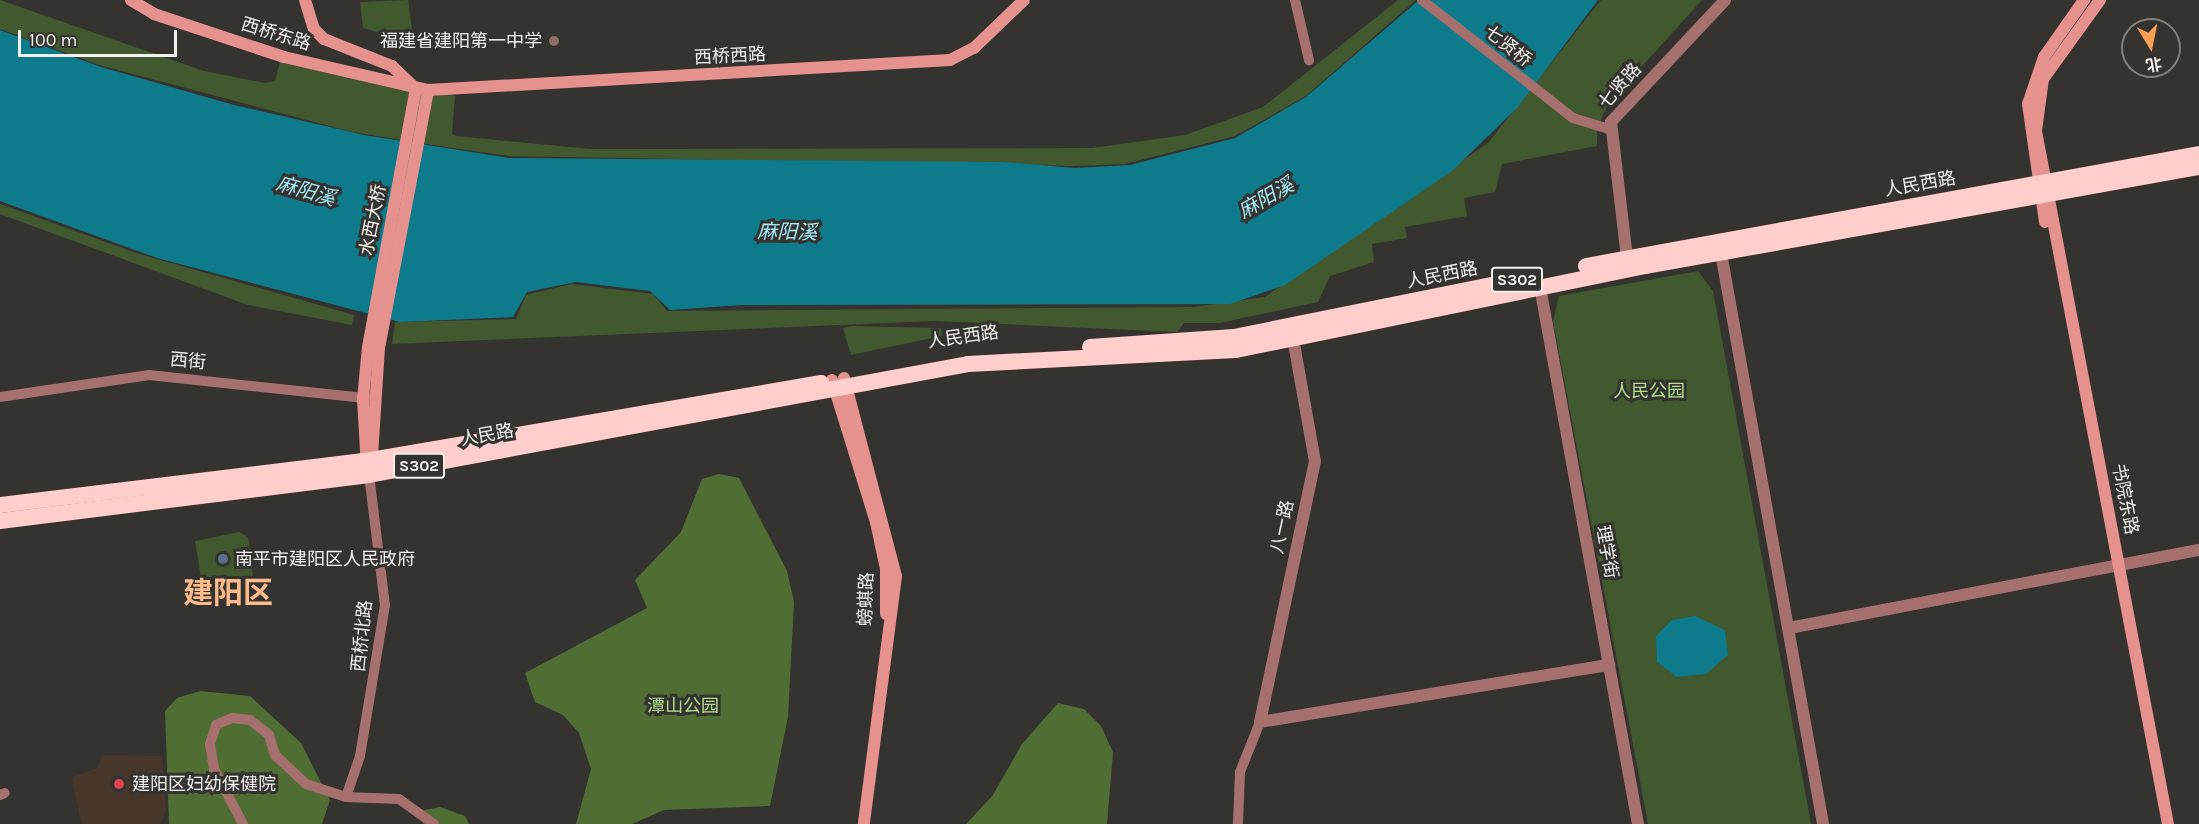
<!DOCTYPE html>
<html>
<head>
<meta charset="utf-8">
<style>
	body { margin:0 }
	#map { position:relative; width:2199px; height:824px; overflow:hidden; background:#343330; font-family:Karla,"Noto Sans SC",sans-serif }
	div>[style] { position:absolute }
	.medical>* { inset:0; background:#46372a }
	.green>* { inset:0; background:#42582f }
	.forest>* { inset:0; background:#506d34 }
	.water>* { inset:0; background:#0e7b8c }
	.minor>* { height:10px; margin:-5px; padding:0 5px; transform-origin:5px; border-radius:5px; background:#a5706d }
	.tertiary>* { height:12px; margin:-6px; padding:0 6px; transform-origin:6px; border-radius:6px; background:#a5706d }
	.secondary>* { height:12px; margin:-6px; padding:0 6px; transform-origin:6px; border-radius:6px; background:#e5918e }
	.trunk>* { height:16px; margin:-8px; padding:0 8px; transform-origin:8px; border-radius:8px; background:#fdcecc }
	.dots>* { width:16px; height:16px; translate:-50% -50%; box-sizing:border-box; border:3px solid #343330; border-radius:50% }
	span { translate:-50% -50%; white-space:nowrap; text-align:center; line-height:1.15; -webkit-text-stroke:6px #343330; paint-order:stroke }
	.shield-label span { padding:2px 4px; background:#343330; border:2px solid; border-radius:4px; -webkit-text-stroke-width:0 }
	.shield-label { font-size:16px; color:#f1f0ee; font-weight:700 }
	.street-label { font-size:18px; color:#f1f0ee }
	.poi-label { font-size:18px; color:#f1f0ee }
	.right { translate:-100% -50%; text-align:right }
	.left { translate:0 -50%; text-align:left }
	.park-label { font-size:18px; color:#b3df8b }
	.water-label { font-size:20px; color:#a2e8f6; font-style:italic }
	.town-label { font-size:30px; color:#fcb989; font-weight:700 }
	.north { position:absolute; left:2121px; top:18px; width:60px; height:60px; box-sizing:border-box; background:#343330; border:2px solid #807f7c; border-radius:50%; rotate:170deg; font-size:16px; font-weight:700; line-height:24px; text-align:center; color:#f1f0ee }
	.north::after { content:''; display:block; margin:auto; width:21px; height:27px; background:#fc9d53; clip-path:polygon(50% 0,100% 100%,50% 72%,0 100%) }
	.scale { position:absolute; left:18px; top:30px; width:159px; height:27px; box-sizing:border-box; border:3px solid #f1f0ee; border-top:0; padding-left:8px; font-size:18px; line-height:21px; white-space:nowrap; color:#f1f0ee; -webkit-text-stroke:4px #343330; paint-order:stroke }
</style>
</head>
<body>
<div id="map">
	<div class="medical">
		<i style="clip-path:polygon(103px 755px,162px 756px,166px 812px,160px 824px,81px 824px,72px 777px,97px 768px)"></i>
	</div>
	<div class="green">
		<i style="clip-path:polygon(0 0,204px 71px,265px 83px,275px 81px,280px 62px,395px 88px,446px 93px,455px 96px,452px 134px,457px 136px,591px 149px,1092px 148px,1185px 135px,1263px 107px,1398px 0,1416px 0,1306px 96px,1235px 136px,1125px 164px,1073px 166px,509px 156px,446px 147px,352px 132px,99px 65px,0 29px)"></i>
		<i style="clip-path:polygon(408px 0,414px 43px,363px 28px,360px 2px)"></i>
		<i style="clip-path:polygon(1601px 0,1702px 0,1608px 104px,1597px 129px,1597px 146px,1502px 164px,1495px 192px,1464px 198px,1467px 216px,1405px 227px,1407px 238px,1372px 244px,1374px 262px,1330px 276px,1318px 302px,1220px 323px,1184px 323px,1177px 332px,935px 321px,392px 344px,395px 322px,516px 319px,526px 295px,571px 284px,653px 294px,667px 311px,1194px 307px,1265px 297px,1488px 143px)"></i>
		<i style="clip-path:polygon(0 204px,136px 253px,354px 315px,352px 325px,248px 305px,0 214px)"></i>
		<i style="clip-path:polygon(1698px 271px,1713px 291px,1811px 824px,1648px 824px,1553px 321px,1559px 296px)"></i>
		<i style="clip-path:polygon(851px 326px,941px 328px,942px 336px,851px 355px,843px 328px)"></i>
		<i style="clip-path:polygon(239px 532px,248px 537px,253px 577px,202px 584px,195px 541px)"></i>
	</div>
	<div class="forest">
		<i style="clip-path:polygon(719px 474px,739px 478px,787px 571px,794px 602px,788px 717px,770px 806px,664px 810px,632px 824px,576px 824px,591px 769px,579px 733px,563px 715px,535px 702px,525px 673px,647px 608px,635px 580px,681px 532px,702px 479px)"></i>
		<i style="clip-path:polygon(200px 691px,250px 696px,301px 743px,330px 800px,322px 824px,169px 824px,165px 711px,177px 698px)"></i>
		<i style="clip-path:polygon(1058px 703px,1084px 709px,1101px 726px,1113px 752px,1107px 824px,966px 824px,993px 795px,1022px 744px)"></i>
		<i style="clip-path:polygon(440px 807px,465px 816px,469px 824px,424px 824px,419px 811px)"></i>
	</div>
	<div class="water">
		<i style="clip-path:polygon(1419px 0,1598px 0,1517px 108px,1452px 171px,1285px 285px,1230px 304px,741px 305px,670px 310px,650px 291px,576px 282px,527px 292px,513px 317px,400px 322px,157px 258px,0 201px,0 30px,101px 67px,234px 105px,364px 135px,509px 158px,1003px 162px,1075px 168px,1130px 165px,1235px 138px,1306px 97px)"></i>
		<i style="clip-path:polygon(1695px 616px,1725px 630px,1728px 655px,1706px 674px,1677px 677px,1657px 662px,1656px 636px,1672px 620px)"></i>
	</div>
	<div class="minor">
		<i style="left:1295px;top:0;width:62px;rotate:76.9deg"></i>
		<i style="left:1422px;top:0;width:192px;rotate:38deg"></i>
		<i style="left:1573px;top:118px;width:38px;rotate:17deg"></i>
		<i style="left:0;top:397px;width:151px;rotate:-8.4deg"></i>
		<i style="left:149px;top:375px;width:224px;rotate:6.1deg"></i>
		<i style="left:0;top:795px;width:5px;rotate:-22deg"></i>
		<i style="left:346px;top:797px;width:43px;rotate:-71.1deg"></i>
		<i style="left:360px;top:756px;width:153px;rotate:-80.6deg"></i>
		<i style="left:385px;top:605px;width:131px;rotate:-97deg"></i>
		<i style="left:243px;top:824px;width:62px;rotate:-117.8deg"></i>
		<i style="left:214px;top:769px;width:25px;rotate:-99deg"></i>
		<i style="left:210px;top:744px;width:20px;rotate:-72deg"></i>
		<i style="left:216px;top:725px;width:17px;rotate:-24deg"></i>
		<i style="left:232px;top:718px;width:18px;rotate:6deg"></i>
		<i style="left:250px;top:720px;width:24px;rotate:38deg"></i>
		<i style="left:269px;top:735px;width:21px;rotate:73deg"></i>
		<i style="left:275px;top:755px;width:42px;rotate:43.1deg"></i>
		<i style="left:306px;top:784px;width:42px;rotate:18deg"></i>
		<i style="left:346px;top:797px;width:53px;rotate:2.2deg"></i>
		<i style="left:399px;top:799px;width:43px;rotate:35.5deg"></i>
		<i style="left:1238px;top:824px;width:52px;rotate:-87.8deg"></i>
		<i style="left:1240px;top:772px;width:54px;rotate:-68.2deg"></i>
	</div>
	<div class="tertiary">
		<i style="left:1721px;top:253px;width:580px;rotate:79.87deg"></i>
		<i style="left:1627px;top:258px;width:137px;rotate:-96.7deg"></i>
		<i style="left:1611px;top:122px;width:167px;rotate:-46.9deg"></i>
		<i style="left:1540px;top:287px;width:546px;rotate:79.66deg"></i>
		<i style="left:1293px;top:338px;width:125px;rotate:79.9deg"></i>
		<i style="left:1315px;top:461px;width:267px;rotate:101.9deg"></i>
		<i style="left:1260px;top:722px;width:354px;rotate:-9.3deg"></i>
		<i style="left:1789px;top:628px;width:417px;rotate:-10.8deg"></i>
	</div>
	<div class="secondary">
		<i style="left:131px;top:0;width:27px;rotate:31deg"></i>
		<i style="left:154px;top:14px;width:137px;rotate:18.3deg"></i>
		<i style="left:284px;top:57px;width:148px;rotate:12.9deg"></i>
		<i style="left:428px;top:90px;width:523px;rotate:-3.29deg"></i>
		<i style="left:950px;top:60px;width:27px;rotate:-27deg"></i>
		<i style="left:974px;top:48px;width:69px;rotate:-43.8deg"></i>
		<i style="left:305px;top:0;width:30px;rotate:73deg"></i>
		<i style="left:314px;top:29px;width:14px;rotate:45deg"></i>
		<i style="left:324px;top:39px;width:73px;rotate:21.7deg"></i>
		<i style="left:392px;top:66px;width:33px;rotate:44deg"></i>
		<i style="left:2100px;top:0;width:97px;rotate:125.8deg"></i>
		<i style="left:2043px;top:79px;width:52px;rotate:97.7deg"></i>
		<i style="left:2036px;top:131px;width:705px;rotate:79.22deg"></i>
		<i style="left:2045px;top:222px;width:119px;rotate:-98.2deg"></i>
		<i style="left:2028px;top:104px;width:50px;rotate:-71.2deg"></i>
		<i style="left:2044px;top:57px;width:70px;rotate:-54.9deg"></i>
		<i style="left:844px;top:378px;width:205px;rotate:75.3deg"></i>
		<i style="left:896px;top:576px;width:250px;rotate:97.4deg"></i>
		<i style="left:832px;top:380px;width:149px;rotate:72.8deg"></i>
		<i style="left:876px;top:522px;width:48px;rotate:78deg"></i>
		<i style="left:886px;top:569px;width:45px;rotate:90deg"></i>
		<i style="left:372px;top:456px;width:108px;rotate:-86.3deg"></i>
		<i style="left:379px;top:348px;width:263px;rotate:-79.2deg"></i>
		<i style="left:367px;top:468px;width:69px;rotate:-93.3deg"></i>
		<i style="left:363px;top:399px;width:52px;rotate:-84.5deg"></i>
		<i style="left:368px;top:347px;width:262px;rotate:-79.5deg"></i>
	</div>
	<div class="trunk">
		<i style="left:1586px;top:266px;width:623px;rotate:-10.35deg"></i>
		<i style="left:1090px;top:347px;width:144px;rotate:-4deg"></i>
		<i style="left:1234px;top:337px;width:289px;rotate:-11.4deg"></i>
		<i style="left:0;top:505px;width:368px;rotate:-6.9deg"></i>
		<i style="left:365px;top:461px;width:463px;rotate:-9.7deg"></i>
		<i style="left:0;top:521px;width:372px;rotate:-7.1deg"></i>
		<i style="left:369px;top:475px;width:609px;rotate:-10.5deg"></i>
		<i style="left:968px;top:364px;width:268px;rotate:-3deg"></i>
		<i style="left:1236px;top:350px;width:419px;rotate:-11.6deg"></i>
		<i style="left:1646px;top:266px;width:562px;rotate:-10.15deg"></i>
	</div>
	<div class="dots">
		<i style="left:554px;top:41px;background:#8d6e63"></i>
		<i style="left:223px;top:559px;background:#5c6f8a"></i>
		<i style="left:119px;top:784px;background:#e0444e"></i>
	</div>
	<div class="shield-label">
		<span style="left:1517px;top:280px">S302</span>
		<span style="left:419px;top:466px">S302</span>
	</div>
	<div class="street-label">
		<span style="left:276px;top:34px;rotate:17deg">西桥东路</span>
		<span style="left:1508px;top:46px;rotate:38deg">七贤桥</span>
		<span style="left:730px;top:56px;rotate:-3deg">西桥西路</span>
		<span style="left:1620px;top:86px;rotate:-49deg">七贤路</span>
		<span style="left:1920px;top:184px;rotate:-10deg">人民西路</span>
		<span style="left:373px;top:220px;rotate:-79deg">水西大桥</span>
		<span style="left:1442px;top:275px;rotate:-11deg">人民西路</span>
		<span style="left:963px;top:337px;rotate:-8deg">人民西路</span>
		<span style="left:188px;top:361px;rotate:5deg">西街</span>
		<span style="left:487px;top:435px;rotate:-10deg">人民路</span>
		<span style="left:2125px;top:499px;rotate:79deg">书院东路</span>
		<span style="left:1282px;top:527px;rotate:-78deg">八一路</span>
		<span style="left:1607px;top:552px;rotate:80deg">理学街</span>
		<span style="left:866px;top:599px;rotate:-88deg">螃蜞路</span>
		<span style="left:362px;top:636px;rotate:-84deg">西桥北路</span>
	</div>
	<div class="poi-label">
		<span class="right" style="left:542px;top:41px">福建省建阳第一中学</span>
		<span class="left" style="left:235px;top:559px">南平市建阳区人民政府</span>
		<span class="left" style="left:132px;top:784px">建阳区妇幼保健院</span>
	</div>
	<div class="park-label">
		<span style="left:1649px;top:391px">人民公园</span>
		<span style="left:683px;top:706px">潭山公园</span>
	</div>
	<div class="water-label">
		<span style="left:306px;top:191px;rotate:16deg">麻阳溪</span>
		<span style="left:1266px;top:198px;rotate:-30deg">麻阳溪</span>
		<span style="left:787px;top:232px;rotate:1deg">麻阳溪</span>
	</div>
	<div class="town-label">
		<span style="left:228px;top:593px">建阳区</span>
	</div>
	<div class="north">北</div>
	<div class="scale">100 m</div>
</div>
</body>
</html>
